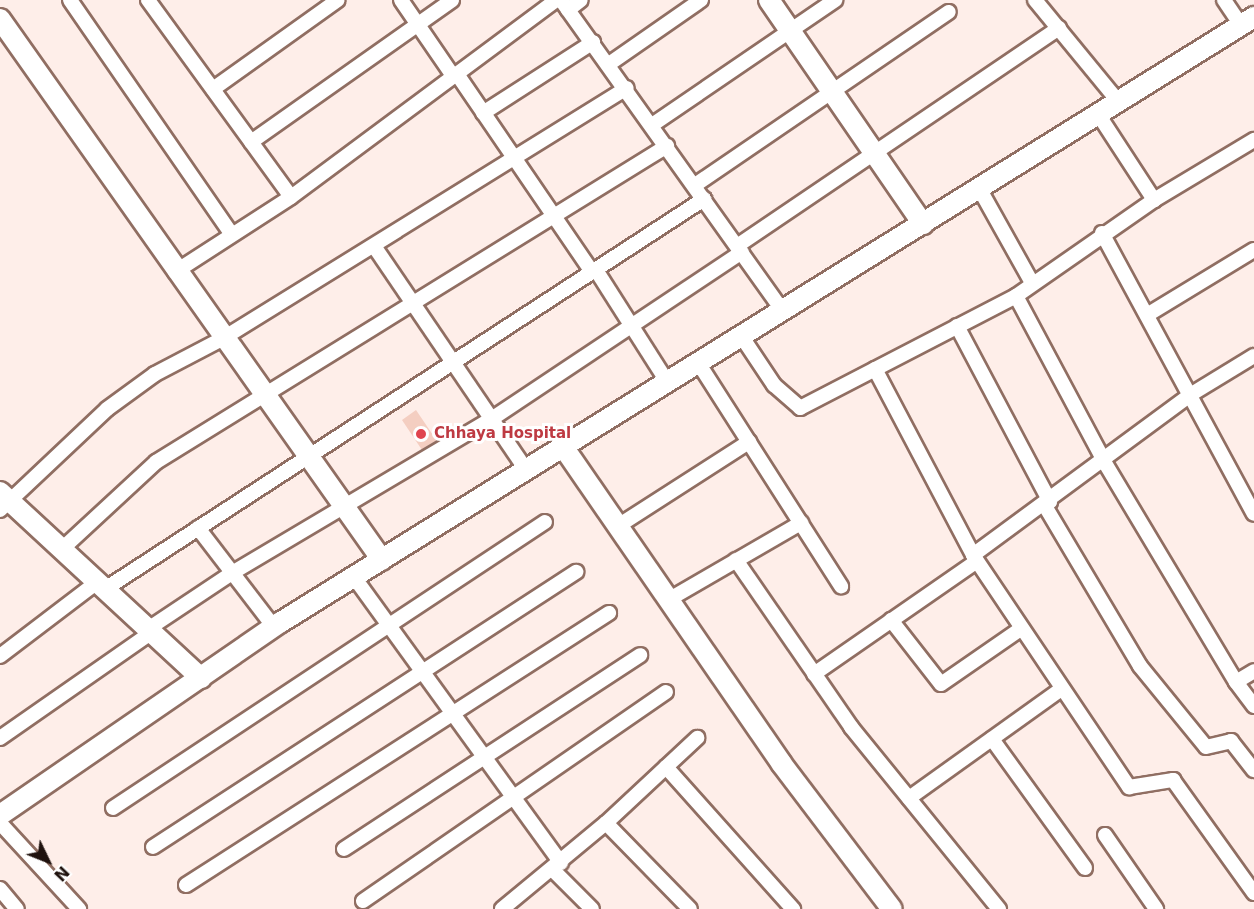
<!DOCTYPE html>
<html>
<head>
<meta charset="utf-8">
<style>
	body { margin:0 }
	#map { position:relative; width:1254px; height:909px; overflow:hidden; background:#feeee9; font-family:"DejaVu Sans",sans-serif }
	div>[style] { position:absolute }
	.building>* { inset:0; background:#f4cec1 }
	.roads { filter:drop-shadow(2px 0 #906e62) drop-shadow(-2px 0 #906e62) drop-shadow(0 2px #906e62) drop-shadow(0 -2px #906e62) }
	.street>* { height:14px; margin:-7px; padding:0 7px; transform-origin:7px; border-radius:7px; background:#fff }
	.secondary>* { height:20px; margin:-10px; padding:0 10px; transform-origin:10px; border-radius:10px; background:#fff }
	.dots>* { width:16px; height:16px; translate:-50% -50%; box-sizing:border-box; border:3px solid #fff; border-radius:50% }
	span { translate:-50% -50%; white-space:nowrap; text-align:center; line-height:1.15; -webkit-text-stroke:6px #fff; paint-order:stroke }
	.health-label { font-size:15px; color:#be3a42; font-weight:700 }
	.left { translate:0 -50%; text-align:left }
	.north { position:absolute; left:18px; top:831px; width:60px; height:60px; -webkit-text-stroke:4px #fff; paint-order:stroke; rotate:133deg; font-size:16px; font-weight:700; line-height:24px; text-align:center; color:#1f120e }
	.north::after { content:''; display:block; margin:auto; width:21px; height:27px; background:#1f120e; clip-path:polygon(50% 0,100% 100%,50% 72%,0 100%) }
</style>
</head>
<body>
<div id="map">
	<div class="building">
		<i style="clip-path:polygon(416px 410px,437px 441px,422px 450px,402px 420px)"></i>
	</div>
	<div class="roads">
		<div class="street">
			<i style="left:70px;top:0;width:285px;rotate:55.4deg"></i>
			<i style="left:148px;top:0;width:243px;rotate:54deg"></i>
			<i style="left:401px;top:0;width:92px;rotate:55.6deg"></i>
			<i style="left:561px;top:0;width:382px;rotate:54.5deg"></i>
			<i style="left:1035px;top:0;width:131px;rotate:50.6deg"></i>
			<i style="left:1224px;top:0;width:30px;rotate:56deg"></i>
			<i style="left:568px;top:10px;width:16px;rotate:-38deg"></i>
			<i style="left:609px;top:64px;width:112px;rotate:-34.8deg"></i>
			<i style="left:457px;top:74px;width:240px;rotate:55.7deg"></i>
			<i style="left:213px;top:89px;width:153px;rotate:-35.5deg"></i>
			<i style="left:483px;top:113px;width:131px;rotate:-32.8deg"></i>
			<i style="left:1098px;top:114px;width:103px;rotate:56.9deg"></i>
			<i style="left:1154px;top:200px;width:168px;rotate:145.2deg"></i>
			<i style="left:1016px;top:296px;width:189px;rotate:61.9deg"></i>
			<i style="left:1105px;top:463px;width:255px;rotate:59.1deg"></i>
			<i style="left:1236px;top:682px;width:21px;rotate:-31deg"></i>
			<i style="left:652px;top:125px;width:222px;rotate:-34.3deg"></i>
			<i style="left:251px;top:142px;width:246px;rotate:-35.2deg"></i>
			<i style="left:695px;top:185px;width:307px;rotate:-34.3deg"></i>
			<i style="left:979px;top:188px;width:109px;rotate:60.8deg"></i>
			<i style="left:1154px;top:200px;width:117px;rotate:-31deg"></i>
			<i style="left:1102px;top:233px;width:319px;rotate:61.6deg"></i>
			<i style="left:374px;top:246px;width:272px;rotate:55.8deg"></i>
			<i style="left:737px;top:246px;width:389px;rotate:-34.1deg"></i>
			<i style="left:596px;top:270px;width:134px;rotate:57.5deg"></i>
			<i style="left:175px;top:272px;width:138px;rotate:-32.9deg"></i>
			<i style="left:291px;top:197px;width:330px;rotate:-36.6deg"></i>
			<i style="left:1147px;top:315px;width:125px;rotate:-31.3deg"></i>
			<i style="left:957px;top:326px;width:199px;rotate:62.1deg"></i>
			<i style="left:742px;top:337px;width:58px;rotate:56.3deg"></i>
			<i style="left:774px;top:385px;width:35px;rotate:41deg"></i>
			<i style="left:800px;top:408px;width:243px;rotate:-27.4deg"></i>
			<i style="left:699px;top:364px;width:264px;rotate:57.4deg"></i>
			<i style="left:875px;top:369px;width:210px;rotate:62.2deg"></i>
			<i style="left:973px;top:555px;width:270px;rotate:-36.4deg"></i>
			<i style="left:1190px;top:395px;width:75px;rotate:-31.4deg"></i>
			<i style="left:1045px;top:506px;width:186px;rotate:59.3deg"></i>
			<i style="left:1140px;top:666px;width:104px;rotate:50.8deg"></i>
			<i style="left:1206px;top:747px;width:26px;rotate:-13deg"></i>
			<i style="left:1231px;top:741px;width:37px;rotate:52deg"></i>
			<i style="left:0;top:510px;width:147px;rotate:-43.3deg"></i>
			<i style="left:107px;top:409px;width:59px;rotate:-36.1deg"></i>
			<i style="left:155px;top:374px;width:76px;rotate:-27.6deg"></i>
			<i style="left:222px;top:339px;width:476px;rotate:-31.8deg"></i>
			<i style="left:618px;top:526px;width:156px;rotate:-32.7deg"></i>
			<i style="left:198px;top:528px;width:125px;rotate:52.5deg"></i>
			<i style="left:62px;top:549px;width:128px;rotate:-42.8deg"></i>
			<i style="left:156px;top:462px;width:601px;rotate:-31.73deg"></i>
			<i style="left:973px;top:555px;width:280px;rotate:56.1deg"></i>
			<i style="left:1129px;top:787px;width:45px;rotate:-9deg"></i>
			<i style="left:1173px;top:780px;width:139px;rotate:54.4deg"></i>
			<i style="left:736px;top:560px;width:203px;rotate:55.4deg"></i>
			<i style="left:851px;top:727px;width:235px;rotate:50.9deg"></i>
			<i style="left:354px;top:577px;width:353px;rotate:54.1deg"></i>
			<i style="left:105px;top:589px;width:715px;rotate:-33.07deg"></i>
			<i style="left:668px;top:600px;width:154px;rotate:-30.1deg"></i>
			<i style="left:891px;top:620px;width:81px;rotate:52deg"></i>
			<i style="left:941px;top:684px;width:95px;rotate:-34.7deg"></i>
			<i style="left:148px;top:629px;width:101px;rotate:-33.7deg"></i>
			<i style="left:232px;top:573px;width:304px;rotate:-30.7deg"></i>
			<i style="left:493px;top:418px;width:299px;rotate:-33.7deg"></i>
			<i style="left:0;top:656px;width:122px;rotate:-37.3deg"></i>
			<i style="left:814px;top:674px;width:197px;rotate:-34.7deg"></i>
			<i style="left:1236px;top:682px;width:30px;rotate:53deg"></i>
			<i style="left:0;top:738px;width:185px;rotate:-34.9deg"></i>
			<i style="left:992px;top:739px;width:159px;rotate:54.2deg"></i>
			<i style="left:666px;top:767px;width:191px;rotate:48.2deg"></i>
			<i style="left:909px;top:798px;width:187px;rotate:-35.6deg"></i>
			<i style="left:113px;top:808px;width:518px;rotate:-33.51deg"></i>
			<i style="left:0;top:823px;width:117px;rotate:47.4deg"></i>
			<i style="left:606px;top:823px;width:125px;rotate:-43deg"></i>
			<i style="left:1105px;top:835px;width:90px;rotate:55.4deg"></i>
			<i style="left:153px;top:847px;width:505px;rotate:-33.03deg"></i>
			<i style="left:344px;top:849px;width:354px;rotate:-33.2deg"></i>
			<i style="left:553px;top:870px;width:55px;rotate:45deg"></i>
			<i style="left:186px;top:885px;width:503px;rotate:-32.74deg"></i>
			<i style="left:0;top:889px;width:26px;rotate:50deg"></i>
			<i style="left:363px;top:901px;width:368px;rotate:-34.6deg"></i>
			<i style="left:502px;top:909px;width:135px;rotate:-39.6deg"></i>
			<i style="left:606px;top:823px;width:120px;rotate:45.7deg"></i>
		</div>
		<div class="secondary">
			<i style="left:769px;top:0;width:272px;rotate:55.5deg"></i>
			<i style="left:0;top:19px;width:662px;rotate:54.77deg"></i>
			<i style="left:564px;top:448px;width:383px;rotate:55.4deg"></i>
			<i style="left:781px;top:763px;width:183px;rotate:52.8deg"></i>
			<i style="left:0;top:492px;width:274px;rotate:42.8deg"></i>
			<i style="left:0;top:815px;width:341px;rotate:-34.5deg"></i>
			<i style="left:281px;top:622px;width:1146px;rotate:-31.87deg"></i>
		</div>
	</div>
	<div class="dots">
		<i style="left:421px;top:434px;background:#e0444e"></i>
	</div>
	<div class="health-label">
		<span class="left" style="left:434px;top:434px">Chhaya Hospital</span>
	</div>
	<div class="north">N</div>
</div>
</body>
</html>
